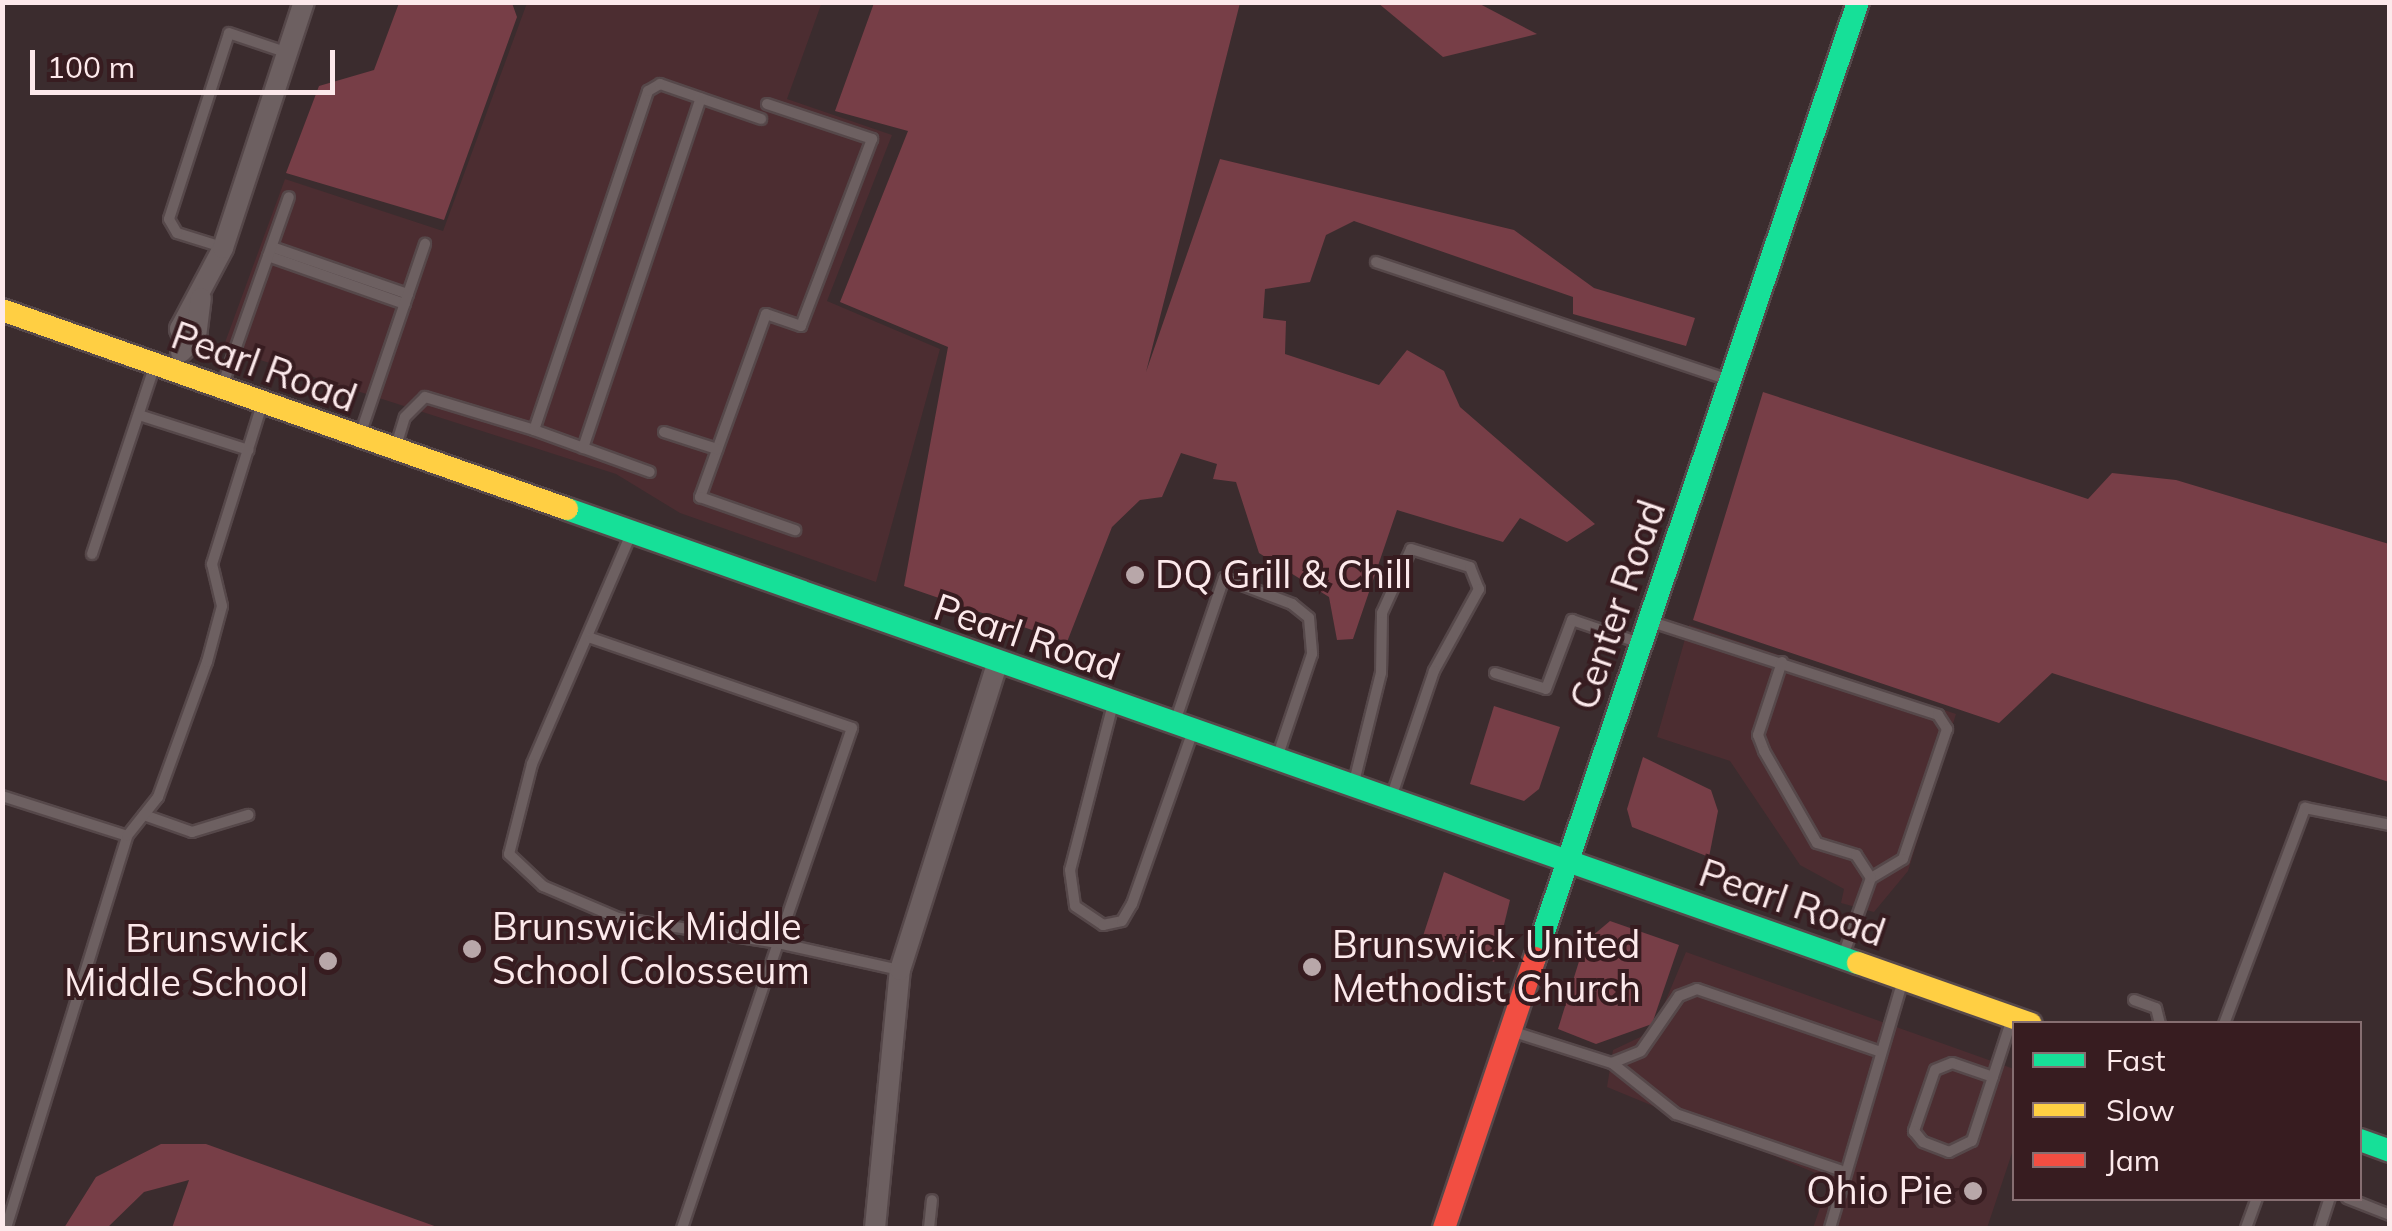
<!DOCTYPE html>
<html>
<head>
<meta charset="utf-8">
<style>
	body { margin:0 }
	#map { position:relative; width:2392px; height:1231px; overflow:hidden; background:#3b2c2e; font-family:Mulish,sans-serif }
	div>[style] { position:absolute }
	.built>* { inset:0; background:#4c2d31 }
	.green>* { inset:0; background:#773e47 }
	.roads { filter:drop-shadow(2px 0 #56484a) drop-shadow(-2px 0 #56484a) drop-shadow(0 2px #56484a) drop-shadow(0 -2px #56484a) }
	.lane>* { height:10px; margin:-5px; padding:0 5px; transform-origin:5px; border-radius:5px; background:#6d6061 }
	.street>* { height:20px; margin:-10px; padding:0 10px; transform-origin:10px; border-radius:10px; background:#6d6061 }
	.fast>* { height:22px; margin:-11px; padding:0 11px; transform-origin:11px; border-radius:11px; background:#16e098 }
	.slow>* { height:22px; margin:-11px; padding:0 11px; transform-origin:11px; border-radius:11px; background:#ffcf43 }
	.jam>* { height:22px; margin:-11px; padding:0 11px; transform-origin:11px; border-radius:11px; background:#f24e42 }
	.dots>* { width:28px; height:28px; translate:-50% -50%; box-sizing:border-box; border:5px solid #371c20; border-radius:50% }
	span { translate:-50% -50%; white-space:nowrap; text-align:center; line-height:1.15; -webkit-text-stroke:8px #371c20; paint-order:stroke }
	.street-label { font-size:38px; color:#fce9eb }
	.poi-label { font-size:38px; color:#fce9eb }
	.left { translate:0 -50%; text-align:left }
	.right { translate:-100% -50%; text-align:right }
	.frame { position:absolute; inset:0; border:5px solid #fce9eb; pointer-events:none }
	.legend { position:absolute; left:2012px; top:1021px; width:350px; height:180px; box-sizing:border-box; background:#371c20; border:2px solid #866e71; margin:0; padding:12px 18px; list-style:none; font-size:30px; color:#fce9eb }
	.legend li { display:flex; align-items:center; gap:20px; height:50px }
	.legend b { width:50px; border:2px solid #866e71 }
	.scale { position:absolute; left:30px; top:50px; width:305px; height:45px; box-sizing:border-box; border:5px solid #fce9eb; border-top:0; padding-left:12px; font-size:30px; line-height:35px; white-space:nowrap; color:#fce9eb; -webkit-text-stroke:8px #371c20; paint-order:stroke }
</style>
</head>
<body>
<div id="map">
	<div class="built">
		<i style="clip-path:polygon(822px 2px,787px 99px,892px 135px,827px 301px,940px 349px,876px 582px,680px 513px,616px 474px,223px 348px,285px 179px,443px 231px,527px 3px)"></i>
		<i style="clip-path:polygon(1689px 625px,1956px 714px,1908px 871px,1874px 912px,1841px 903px,1844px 889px,1800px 865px,1730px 761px,1657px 737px)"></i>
		<i style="clip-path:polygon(1686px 952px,2014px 1069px,2014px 1147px,1987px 1228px,1813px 1228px,1830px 1179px,1607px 1087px,1613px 1050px,1653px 1031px)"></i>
	</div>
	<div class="green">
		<i style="clip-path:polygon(399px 3px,512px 3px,517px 17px,444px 220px,286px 173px,319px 86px,374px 70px)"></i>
		<i style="clip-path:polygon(874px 3px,1240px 3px,1146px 372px,1220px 159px,1514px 230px,1594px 288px,1695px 318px,1686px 346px,1573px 314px,1573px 297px,1354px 221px,1326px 235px,1310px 282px,1265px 289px,1263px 318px,1286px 321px,1285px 354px,1379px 385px,1407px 350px,1444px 371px,1460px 407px,1595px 524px,1567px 542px,1520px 518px,1503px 542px,1397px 510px,1353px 639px,1337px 640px,1329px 597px,1259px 553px,1236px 482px,1213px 479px,1217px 464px,1181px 453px,1162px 497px,1140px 500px,1112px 527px,1067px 642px,904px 586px,948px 347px,840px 302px,908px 131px,835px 111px)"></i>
		<i style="clip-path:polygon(1378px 3px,1478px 3px,1537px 34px,1443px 57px)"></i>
		<i style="clip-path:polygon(1763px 392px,2088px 499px,2112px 473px,2176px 480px,2389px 544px,2389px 782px,2052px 673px,1999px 723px,1693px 620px)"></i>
		<i style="clip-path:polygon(1494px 706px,1560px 727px,1539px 789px,1524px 801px,1470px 784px)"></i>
		<i style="clip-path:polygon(1643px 757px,1711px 790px,1718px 811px,1709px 857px,1632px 827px,1627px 809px)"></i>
		<i style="clip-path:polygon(1444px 872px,1510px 900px,1495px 962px,1422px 939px)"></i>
		<i style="clip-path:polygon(1610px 921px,1679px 945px,1652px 1024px,1596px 1044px,1558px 1029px,1585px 942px)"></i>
		<i style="clip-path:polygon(161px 1144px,206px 1144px,440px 1228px,172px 1228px,189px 1180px,144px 1192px,107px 1228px,64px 1228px,96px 1177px)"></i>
	</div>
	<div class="roads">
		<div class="lane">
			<i style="left:767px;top:104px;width:111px;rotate:18.4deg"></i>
			<i style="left:872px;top:139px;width:200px;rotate:110.8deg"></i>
			<i style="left:801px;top:326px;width:37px;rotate:-161deg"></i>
			<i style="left:766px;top:314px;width:195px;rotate:109.8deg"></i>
			<i style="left:700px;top:497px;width:101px;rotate:19.2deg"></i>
			<i style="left:222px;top:247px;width:47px;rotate:-162.7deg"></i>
			<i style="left:177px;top:233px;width:16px;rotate:-120deg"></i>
			<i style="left:169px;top:219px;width:195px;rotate:-72.1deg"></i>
			<i style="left:229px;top:33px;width:62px;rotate:18.7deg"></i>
			<i style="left:272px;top:247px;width:144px;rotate:19.1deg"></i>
			<i style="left:268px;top:256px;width:145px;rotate:19.3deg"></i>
			<i style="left:1376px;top:262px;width:368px;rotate:18.5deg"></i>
			<i style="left:223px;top:384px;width:198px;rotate:-70.6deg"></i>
			<i style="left:139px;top:415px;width:115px;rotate:17.7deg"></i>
			<i style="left:534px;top:430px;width:123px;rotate:19.9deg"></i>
			<i style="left:361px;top:432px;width:199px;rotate:-71.2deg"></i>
			<i style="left:664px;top:432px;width:56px;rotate:17.8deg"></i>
			<i style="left:396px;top:446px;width:30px;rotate:-73deg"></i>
			<i style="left:405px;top:417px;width:28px;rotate:-45deg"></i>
			<i style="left:425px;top:397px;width:114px;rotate:16.8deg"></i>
			<i style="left:534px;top:430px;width:358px;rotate:-71.4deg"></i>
			<i style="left:648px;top:91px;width:14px;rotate:-30deg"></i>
			<i style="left:660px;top:84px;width:107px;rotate:19.1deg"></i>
			<i style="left:583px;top:448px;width:369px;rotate:-71.4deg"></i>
			<i style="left:631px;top:534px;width:250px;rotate:113.3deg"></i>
			<i style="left:532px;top:764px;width:93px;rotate:104.3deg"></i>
			<i style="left:509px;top:854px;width:47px;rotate:43.3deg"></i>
			<i style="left:543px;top:886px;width:82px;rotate:23.1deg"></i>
			<i style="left:618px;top:918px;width:162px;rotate:8.9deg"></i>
			<i style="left:778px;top:943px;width:301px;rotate:108.6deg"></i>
			<i style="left:92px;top:554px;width:193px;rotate:-71.6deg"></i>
			<i style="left:1655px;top:623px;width:298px;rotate:18deg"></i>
			<i style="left:1938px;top:715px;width:17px;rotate:57deg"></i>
			<i style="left:1947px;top:729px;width:137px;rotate:108.7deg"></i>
			<i style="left:1903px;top:859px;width:37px;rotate:149deg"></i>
			<i style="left:1871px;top:878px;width:80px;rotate:109.8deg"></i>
			<i style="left:591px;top:638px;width:276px;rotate:19deg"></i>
			<i style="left:852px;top:728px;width:227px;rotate:109deg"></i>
			<i style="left:778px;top:943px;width:125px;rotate:12.5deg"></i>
			<i style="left:1782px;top:662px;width:77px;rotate:108.2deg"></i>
			<i style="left:1758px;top:735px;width:17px;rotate:69deg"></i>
			<i style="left:1764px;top:751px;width:106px;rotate:60.1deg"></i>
			<i style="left:1817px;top:843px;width:41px;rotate:17.1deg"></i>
			<i style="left:1856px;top:855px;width:27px;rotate:57deg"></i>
			<i style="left:1495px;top:673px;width:53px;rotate:17.4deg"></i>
			<i style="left:1546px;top:689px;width:74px;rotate:-69.4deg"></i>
			<i style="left:1572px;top:620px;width:69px;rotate:18.7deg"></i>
			<i style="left:1112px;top:708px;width:167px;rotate:104.5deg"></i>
			<i style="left:1070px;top:870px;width:36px;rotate:82deg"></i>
			<i style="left:1075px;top:906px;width:34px;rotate:34deg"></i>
			<i style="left:1103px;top:925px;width:19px;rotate:-12deg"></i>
			<i style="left:1122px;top:921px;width:20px;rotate:-60deg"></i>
			<i style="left:1132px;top:904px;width:180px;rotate:-70.6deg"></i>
			<i style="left:1177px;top:716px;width:146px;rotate:-71.2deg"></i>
			<i style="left:1224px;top:578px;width:73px;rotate:20.9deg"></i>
			<i style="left:1292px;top:604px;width:22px;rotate:39deg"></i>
			<i style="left:1309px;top:618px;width:36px;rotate:85deg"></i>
			<i style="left:1312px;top:654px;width:107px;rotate:108.6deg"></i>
			<i style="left:1354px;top:782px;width:112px;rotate:-76.1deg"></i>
			<i style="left:1381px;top:673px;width:60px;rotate:-89deg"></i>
			<i style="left:1382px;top:613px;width:70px;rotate:-65.6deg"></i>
			<i style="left:1411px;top:549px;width:62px;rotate:17deg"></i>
			<i style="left:1470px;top:567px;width:24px;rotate:68deg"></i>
			<i style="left:1479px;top:589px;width:94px;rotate:118.8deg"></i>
			<i style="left:1434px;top:671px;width:128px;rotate:108.7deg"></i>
			<i style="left:2px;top:796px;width:131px;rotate:17.7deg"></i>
			<i style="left:144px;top:815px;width:51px;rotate:19.5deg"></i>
			<i style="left:192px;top:832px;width:59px;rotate:-16.9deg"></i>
			<i style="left:2134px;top:1000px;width:23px;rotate:20deg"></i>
			<i style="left:2156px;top:1008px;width:16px;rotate:76deg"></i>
			<i style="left:2224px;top:1024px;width:231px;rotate:-69.4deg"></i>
			<i style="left:2305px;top:808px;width:87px;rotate:11.3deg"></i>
			<i style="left:1514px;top:1032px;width:103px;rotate:17.6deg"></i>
			<i style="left:1612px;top:1063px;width:31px;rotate:-22deg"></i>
			<i style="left:1641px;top:1051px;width:67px;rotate:-55.4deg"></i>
			<i style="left:1679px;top:996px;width:19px;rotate:-21deg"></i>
			<i style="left:1697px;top:989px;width:191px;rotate:18.9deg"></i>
			<i style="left:1612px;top:1063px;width:82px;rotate:38.6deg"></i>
			<i style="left:1676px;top:1114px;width:173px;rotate:18.9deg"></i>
			<i style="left:1993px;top:1077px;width:43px;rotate:-161.1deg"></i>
			<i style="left:1952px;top:1063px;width:18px;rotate:158deg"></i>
			<i style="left:1935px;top:1070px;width:65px;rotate:109deg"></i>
			<i style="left:1914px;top:1131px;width:14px;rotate:51deg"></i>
			<i style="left:1923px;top:1142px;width:28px;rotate:21deg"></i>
			<i style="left:1949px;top:1152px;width:25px;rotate:-26deg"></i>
			<i style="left:1972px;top:1141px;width:125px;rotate:-71.9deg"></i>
			<i style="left:2347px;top:1198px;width:46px;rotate:21.6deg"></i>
			<i style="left:6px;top:1228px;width:410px;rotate:-72.8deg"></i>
			<i style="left:127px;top:836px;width:50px;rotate:-51.5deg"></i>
			<i style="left:158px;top:797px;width:144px;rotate:-70.1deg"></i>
			<i style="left:207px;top:662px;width:58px;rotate:-75deg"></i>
			<i style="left:222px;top:606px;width:43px;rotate:-103.4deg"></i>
			<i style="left:212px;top:564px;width:164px;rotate:-72.6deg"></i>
			<i style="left:929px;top:1228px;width:28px;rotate:-84deg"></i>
			<i style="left:1830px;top:1228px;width:254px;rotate:-73.6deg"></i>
			<i style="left:2246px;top:1228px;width:32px;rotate:-70deg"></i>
			<i style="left:2320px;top:1228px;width:32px;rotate:-72deg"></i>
		</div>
		<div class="street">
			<i style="left:185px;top:342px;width:14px;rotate:-111deg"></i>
			<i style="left:180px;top:329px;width:92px;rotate:-62deg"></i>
			<i style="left:223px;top:248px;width:259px;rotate:-71.8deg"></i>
			<i style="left:181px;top:352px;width:21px;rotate:-45deg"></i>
			<i style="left:196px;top:337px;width:39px;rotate:-83deg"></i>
			<i style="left:875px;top:1228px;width:259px;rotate:-84.5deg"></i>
			<i style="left:900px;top:970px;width:318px;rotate:-72.4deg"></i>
		</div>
		<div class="fast">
			<i style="left:567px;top:509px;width:1369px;rotate:19.38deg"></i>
			<i style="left:1535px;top:958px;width:1009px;rotate:-71.33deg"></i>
			<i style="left:2360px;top:1140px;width:32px;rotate:20deg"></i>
		</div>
		<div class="slow">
			<i style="left:2px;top:310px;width:599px;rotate:19.4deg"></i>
			<i style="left:1858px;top:963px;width:183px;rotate:19.4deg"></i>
		</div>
		<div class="jam">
			<i style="left:1444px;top:1228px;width:285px;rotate:-71.4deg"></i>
		</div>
	</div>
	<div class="dots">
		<i style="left:1135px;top:575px;background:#b8a7a9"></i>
		<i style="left:472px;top:949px;background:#b8a7a9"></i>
		<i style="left:328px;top:961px;background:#b8a7a9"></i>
		<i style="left:1312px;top:967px;background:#b8a7a9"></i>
		<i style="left:1973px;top:1191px;background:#b8a7a9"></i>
	</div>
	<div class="street-label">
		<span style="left:264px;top:367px;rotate:20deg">Pearl Road</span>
		<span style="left:1618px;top:605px;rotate:-71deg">Center Road</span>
		<span style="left:1027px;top:637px;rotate:19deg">Pearl Road</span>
		<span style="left:1792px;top:903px;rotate:19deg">Pearl Road</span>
	</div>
	<div class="poi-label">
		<span class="left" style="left:1155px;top:575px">DQ Grill &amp; Chill</span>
		<span class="left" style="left:492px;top:949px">Brunswick Middle<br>School Colosseum</span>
		<span class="right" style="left:308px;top:961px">Brunswick<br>Middle School</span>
		<span class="left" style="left:1332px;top:967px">Brunswick United<br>Methodist Church</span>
		<span class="right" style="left:1953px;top:1191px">Ohio Pie</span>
	</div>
	<div class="frame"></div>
	<ul class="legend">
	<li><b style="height:12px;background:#16e098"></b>Fast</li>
	<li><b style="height:12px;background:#ffcf43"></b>Slow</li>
	<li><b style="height:12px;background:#f24e42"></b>Jam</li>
	</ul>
	<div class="scale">100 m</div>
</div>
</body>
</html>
